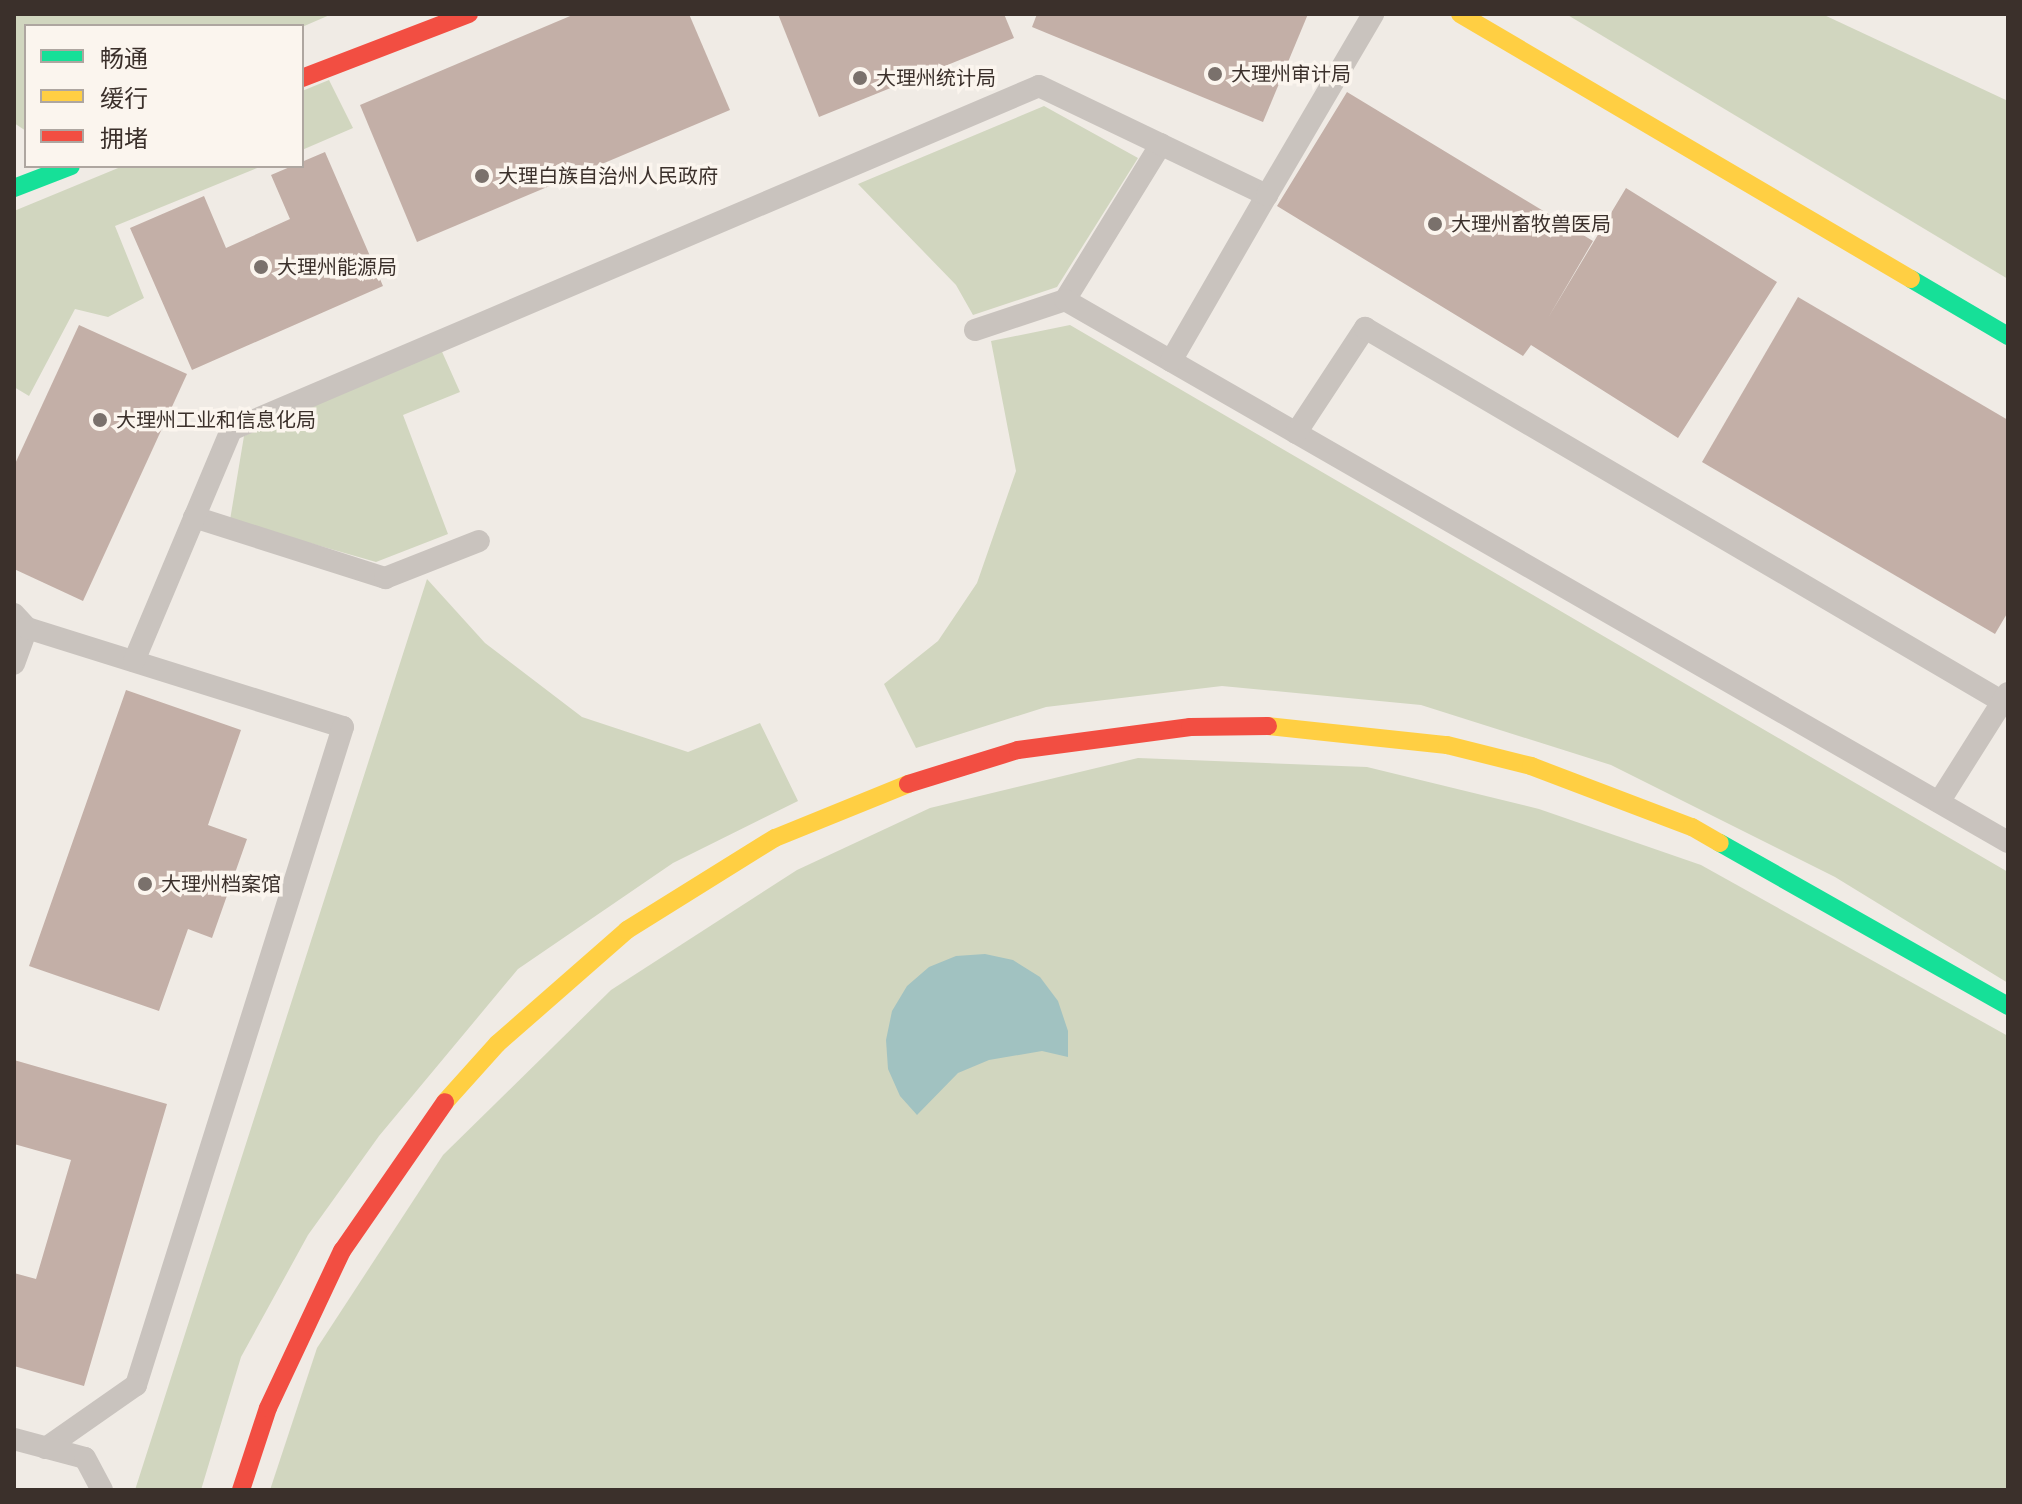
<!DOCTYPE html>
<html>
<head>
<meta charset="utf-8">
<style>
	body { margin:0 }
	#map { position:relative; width:2022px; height:1504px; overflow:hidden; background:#f0ebe5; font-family:"Public Sans","Noto Sans SC",sans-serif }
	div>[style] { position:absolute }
	.green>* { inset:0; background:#d1d6bf }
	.water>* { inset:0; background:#a1c2c1 }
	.building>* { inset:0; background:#c3afa7 }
	.lane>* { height:22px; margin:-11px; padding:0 11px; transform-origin:11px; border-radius:11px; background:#c9c3be }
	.fast>* { height:18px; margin:-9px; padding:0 9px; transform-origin:9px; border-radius:9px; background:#16e098 }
	.slow>* { height:18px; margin:-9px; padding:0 9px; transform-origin:9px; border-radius:9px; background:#ffcf43 }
	.jam>* { height:18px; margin:-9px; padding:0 9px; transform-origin:9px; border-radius:9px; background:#f24e42 }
	.dots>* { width:22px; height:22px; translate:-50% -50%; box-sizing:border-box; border:4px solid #fbf5ee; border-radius:50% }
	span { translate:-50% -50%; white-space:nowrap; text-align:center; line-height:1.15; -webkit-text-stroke:7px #fbf5ee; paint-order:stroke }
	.poi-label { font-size:20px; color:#3b302b }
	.left { translate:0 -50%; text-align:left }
	.frame { position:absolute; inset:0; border:16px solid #3b302b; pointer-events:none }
	.legend { position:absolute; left:24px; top:24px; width:280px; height:144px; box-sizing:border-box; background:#fbf5ee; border:2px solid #aea6a0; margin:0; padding:10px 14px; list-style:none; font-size:24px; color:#3b302b }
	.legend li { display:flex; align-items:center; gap:16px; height:40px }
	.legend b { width:40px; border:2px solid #aea6a0 }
</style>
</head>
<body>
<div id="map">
	<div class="green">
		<i style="clip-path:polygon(14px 14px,332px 14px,302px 27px,26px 26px,26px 131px,14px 123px)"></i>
		<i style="clip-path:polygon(1566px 14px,1822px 14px,2008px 101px,2008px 279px)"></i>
		<i style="clip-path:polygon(329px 80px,353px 128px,302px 150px,302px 91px)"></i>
		<i style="clip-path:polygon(1044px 106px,1138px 158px,1057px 287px,973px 315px,956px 285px,858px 184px)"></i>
		<i style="clip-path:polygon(123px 166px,262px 166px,115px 226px,144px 298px,108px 317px,75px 309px,29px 396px,14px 387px,14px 211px)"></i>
		<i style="clip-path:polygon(1070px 325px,2008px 872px,2008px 983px,1835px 877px,1611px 765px,1421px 705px,1222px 686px,1046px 707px,916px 748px,884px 684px,938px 641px,977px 583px,1016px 471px,991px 341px)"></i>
		<i style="clip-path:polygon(439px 345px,460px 392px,403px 415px,448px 534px,376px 562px,230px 520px,244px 436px)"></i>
		<i style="clip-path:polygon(427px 579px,485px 643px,582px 717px,688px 752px,760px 723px,798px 801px,673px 863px,518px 969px,379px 1136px,308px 1235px,241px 1357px,201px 1490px,135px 1490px)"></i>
		<i style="clip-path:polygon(1138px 758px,1367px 767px,1539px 809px,1701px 865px,2008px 1036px,2008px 1490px,270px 1490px,317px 1348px,443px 1155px,611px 990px,797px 870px,930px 808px)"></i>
	</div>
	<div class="water">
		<i style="clip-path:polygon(985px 954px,1013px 960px,1040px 977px,1058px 1001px,1068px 1031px,1068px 1057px,1042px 1051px,989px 1060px,958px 1073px,917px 1115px,900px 1096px,888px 1069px,886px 1040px,892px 1011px,907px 986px,929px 967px,956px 956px)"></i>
	</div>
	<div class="building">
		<i style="clip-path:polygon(575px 14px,689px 14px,730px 110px,417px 242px,360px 105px)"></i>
		<i style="clip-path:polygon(778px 14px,1004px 14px,1014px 38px,819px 117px)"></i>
		<i style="clip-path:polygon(1037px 14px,1308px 14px,1263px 122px,1032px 27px)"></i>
		<i style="clip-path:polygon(1347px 92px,1593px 241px,1548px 318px,1626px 188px,1777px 282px,1678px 438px,1531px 345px,1523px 356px,1277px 206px)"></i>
		<i style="clip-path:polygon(325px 152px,383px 286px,192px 370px,130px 228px,204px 196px,226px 248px,290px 219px,271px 175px)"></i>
		<i style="clip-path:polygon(1798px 297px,2008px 420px,2008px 612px,1995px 634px,1702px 462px)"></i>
		<i style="clip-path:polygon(79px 325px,187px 374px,83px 601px,14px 569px,14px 466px)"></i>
		<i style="clip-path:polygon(126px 690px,241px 730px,208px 825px,247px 839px,212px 938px,188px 929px,159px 1011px,29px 966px)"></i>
		<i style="clip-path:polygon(14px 1060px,167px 1104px,84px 1386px,14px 1366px,14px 1273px,36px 1279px,71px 1160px,14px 1144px)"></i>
	</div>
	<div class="lane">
		<i style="left:1065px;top:300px;width:183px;rotate:-58.4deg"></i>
		<i style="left:975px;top:330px;width:95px;rotate:-18.4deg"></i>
		<i style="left:1065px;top:300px;width:1088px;rotate:29.89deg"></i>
		<i style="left:1171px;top:361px;width:192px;rotate:-60deg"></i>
		<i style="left:1296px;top:433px;width:126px;rotate:-56.7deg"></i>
		<i style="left:1365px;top:328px;width:740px;rotate:30.38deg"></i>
		<i style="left:194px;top:517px;width:201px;rotate:17.7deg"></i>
		<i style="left:385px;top:578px;width:101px;rotate:-21.5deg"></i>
		<i style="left:14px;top:614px;width:19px;rotate:47deg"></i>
		<i style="left:27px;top:628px;width:38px;rotate:110deg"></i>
		<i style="left:27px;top:628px;width:331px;rotate:17.4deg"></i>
		<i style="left:343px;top:727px;width:690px;rotate:107.46deg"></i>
		<i style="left:136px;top:1385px;width:110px;rotate:145deg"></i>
		<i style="left:134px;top:661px;width:251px;rotate:-67.2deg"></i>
		<i style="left:231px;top:430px;width:878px;rotate:-23.06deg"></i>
		<i style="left:1039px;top:86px;width:253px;rotate:25.6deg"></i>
		<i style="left:1267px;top:195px;width:210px;rotate:-59.6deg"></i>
		<i style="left:1939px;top:802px;width:129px;rotate:-57.7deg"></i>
		<i style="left:14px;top:1439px;width:73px;rotate:15deg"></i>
		<i style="left:85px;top:1458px;width:36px;rotate:62deg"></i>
	</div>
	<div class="fast">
		<i style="left:14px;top:188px;width:61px;rotate:-21.1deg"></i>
		<i style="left:1911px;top:279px;width:113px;rotate:30.4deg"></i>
		<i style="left:1720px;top:843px;width:331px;rotate:29.5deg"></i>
	</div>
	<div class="slow">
		<i style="left:1460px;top:14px;width:523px;rotate:30.44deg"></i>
		<i style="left:1268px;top:726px;width:180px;rotate:6.1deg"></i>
		<i style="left:1447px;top:745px;width:87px;rotate:14deg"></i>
		<i style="left:1531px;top:766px;width:172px;rotate:20.8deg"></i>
		<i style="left:1692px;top:827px;width:32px;rotate:30deg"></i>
		<i style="left:445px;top:1102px;width:78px;rotate:-48.1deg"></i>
		<i style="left:497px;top:1044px;width:173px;rotate:-41.2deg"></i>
		<i style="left:627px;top:930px;width:174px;rotate:-31.9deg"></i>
		<i style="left:775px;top:838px;width:144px;rotate:-22.1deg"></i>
	</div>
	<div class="jam">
		<i style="left:302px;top:78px;width:179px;rotate:-21deg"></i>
		<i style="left:908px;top:784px;width:115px;rotate:-17.2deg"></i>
		<i style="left:1018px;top:750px;width:174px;rotate:-7.6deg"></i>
		<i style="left:1190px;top:727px;width:78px;rotate:-0.7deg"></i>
		<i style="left:241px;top:1490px;width:86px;rotate:-71.8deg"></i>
		<i style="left:268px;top:1408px;width:174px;rotate:-64.8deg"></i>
		<i style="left:342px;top:1251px;width:181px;rotate:-55.3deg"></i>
	</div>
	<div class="dots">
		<i style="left:1215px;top:74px;background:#7a716c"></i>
		<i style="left:860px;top:78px;background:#7a716c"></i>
		<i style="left:482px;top:176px;background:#7a716c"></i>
		<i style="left:1435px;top:224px;background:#7a716c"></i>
		<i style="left:261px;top:267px;background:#7a716c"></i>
		<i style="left:100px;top:420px;background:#7a716c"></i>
		<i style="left:145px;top:884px;background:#7a716c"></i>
	</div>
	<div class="poi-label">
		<span class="left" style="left:1231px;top:74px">大理州审计局</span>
		<span class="left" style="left:876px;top:78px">大理州统计局</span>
		<span class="left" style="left:498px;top:176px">大理白族自治州人民政府</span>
		<span class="left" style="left:1451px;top:224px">大理州畜牧兽医局</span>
		<span class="left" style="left:277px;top:267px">大理州能源局</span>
		<span class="left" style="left:116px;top:420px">大理州工业和信息化局</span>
		<span class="left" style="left:161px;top:884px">大理州档案馆</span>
	</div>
	<div class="frame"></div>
	<ul class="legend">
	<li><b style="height:10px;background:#16e098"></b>畅通</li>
	<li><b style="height:10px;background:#ffcf43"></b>缓行</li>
	<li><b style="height:10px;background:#f24e42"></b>拥堵</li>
	</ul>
</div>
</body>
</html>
